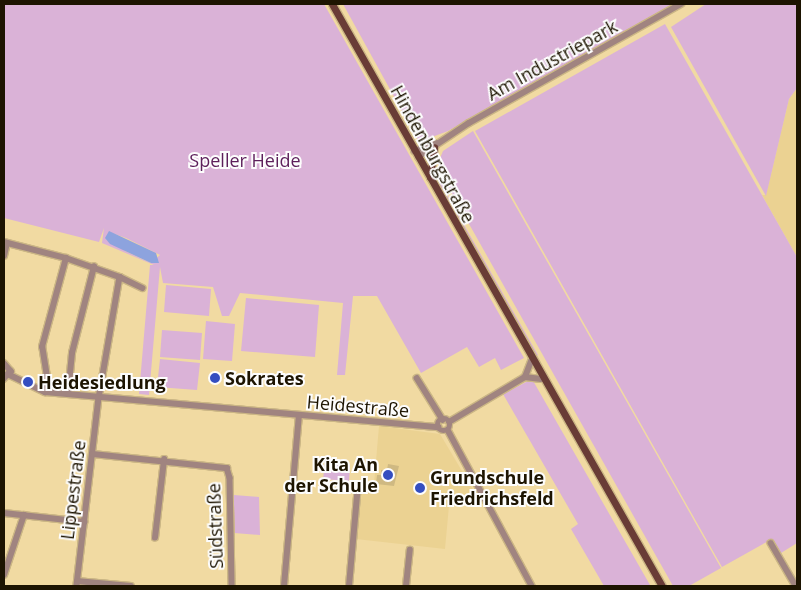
<!DOCTYPE html>
<html>
<head>
<meta charset="utf-8">
<style>
	body { margin:0 }
	#map { position:relative; width:801px; height:590px; overflow:hidden; background:#f1daa2; font-family:"Open Sans",sans-serif }
	div>[style] { position:absolute }
	.built>* { inset:0; background:#ebd292 }
	.green>* { inset:0; background:#dab2d7 }
	.water>* { inset:0; background:#8da3de }
	.building>* { inset:0; background:#cfb982 }
	.roads { filter:drop-shadow(1px 0 #cbb685) drop-shadow(-1px 0 #cbb685) drop-shadow(0 1px #cbb685) drop-shadow(0 -1px #cbb685) }
	.minor>* { height:5.5px; margin:-2.75px; padding:0 2.75px; transform-origin:2.75px; border-radius:2.75px; background:#a08480 }
	.minor>.ring { margin:-2.75px; padding:0; box-sizing:content-box; background:none; border:5.5px solid #a08480; border-radius:50% }
	.major>* { height:7px; margin:-3.5px; padding:0 3.5px; transform-origin:3.5px; border-radius:3.5px; background:#693c36 }
	.dots>* { width:14px; height:14px; translate:-50% -50%; box-sizing:border-box; border:2px solid #fdfdfd; border-radius:50% }
	span { translate:-50% -50%; white-space:nowrap; text-align:center; line-height:1.15; -webkit-text-stroke:4px #fdfdfd; paint-order:stroke }
	.street-label { font-size:18px; color:#1d1401 }
	.park-label { font-size:18px; color:#5d1f5b }
	.poi-label { font-size:18px; color:#1d1401; font-weight:700 }
	.left { translate:0 -50%; text-align:left }
	.right { translate:-100% -50%; text-align:right }
	.frame { position:absolute; inset:0; border:5px solid #1d1401; pointer-events:none }
</style>
</head>
<body>
<div id="map">
	<div class="built">
		<i style="clip-path:polygon(797px 88px,797px 257px,762px 195px,766px 195px,789px 99px)"></i>
		<i style="clip-path:polygon(379px 426px,440px 434px,478px 498px,450px 495px,445px 549px,356px 539px,362px 492px,367px 493px,368px 483px,374px 484px)"></i>
	</div>
	<div class="green">
		<i style="clip-path:polygon(evenodd,4px 4px,324px 4px,524px 358px,501px 370px,495px 358px,479px 367px,467px 347px,421px 373px,377px 296px,353px 296px,345px 375px,337px 375px,343px 303px,240px 293px,229px 316px,222px 316px,213px 287px,163px 283px,160px 267px,149px 395px,139px 394px,150px 265px,154px 265px,102px 243px,104px 228px,99px 242px,4px 218px,4px 4px,109px 232px,126px 238px,160px 255px,151px 263px,144px 260px,125px 251px,109px 232px)"></i>
		<i style="clip-path:polygon(343px 4px,673px 4px,448px 131px,419px 142px)"></i>
		<i style="clip-path:polygon(706px 4px,797px 4px,797px 88px,789px 99px,766px 196px,671px 27px)"></i>
		<i style="clip-path:polygon(665px 24px,797px 257px,797px 543px,781px 553px,772px 539px,722px 567px,475px 131px)"></i>
		<i style="clip-path:polygon(473px 131px,721px 568px,689px 586px,673px 586px,442px 176px,438px 163px,443px 151px)"></i>
		<i style="clip-path:polygon(434px 164px,446px 193px,538px 355px,536px 357px,441px 190px)"></i>
		<i style="clip-path:polygon(166px 285px,211px 289px,209px 316px,164px 312px)"></i>
		<i style="clip-path:polygon(246px 298px,319px 305px,315px 357px,241px 351px)"></i>
		<i style="clip-path:polygon(206px 321px,235px 324px,232px 361px,203px 359px)"></i>
		<i style="clip-path:polygon(162px 330px,202px 333px,200px 360px,160px 357px)"></i>
		<i style="clip-path:polygon(160px 359px,200px 363px,197px 390px,157px 387px)"></i>
		<i style="clip-path:polygon(532px 379px,650px 585px,648px 586px,604px 586px,571px 529px,578px 524px,503px 394px)"></i>
		<i style="clip-path:polygon(325px 462px,350px 465px,349px 481px,323px 479px)"></i>
		<i style="clip-path:polygon(234px 495px,259px 497px,260px 535px,234px 533px)"></i>
	</div>
	<div class="water">
		<i style="clip-path:polygon(109px 231px,156px 253px,159px 263px,151px 263px,110px 244px,105px 238px)"></i>
	</div>
	<div class="building">
		<i style="clip-path:polygon(388px 464px,399px 466px,394px 486px,376px 484px,377px 475px,381px 475px,381px 470px,387px 470px)"></i>
	</div>
	<div class="roads">
		<div class="minor">
			<i style="left:414px;top:151px;width:24px;rotate:-19deg"></i>
			<i style="left:418px;top:157px;width:61px;rotate:-33.7deg"></i>
			<i style="left:469px;top:123px;width:243px;rotate:-29.3deg"></i>
			<i style="left:4px;top:242px;width:64px;rotate:14.5deg"></i>
			<i style="left:4px;top:256px;width:13px;rotate:-77deg"></i>
			<i style="left:120px;top:277px;width:25px;rotate:26deg"></i>
			<i style="left:4px;top:363px;width:11px;rotate:49deg"></i>
			<i style="left:11px;top:371px;width:11px;rotate:131deg"></i>
			<i style="left:10px;top:375px;width:39px;rotate:26deg"></i>
			<i style="left:45px;top:392px;width:395px;rotate:5.1deg"></i>
			<i style="left:525px;top:377px;width:16px;rotate:7deg"></i>
			<i style="left:417px;top:378px;width:49px;rotate:58.2deg"></i>
			<i style="left:45px;top:392px;width:15px;rotate:-82deg"></i>
			<i style="left:47px;top:377px;width:30px;rotate:-99deg"></i>
			<i style="left:42px;top:347px;width:92px;rotate:-74.9deg"></i>
			<i style="left:66px;top:258px;width:57px;rotate:19.4deg"></i>
			<i style="left:120px;top:277px;width:123px;rotate:99.8deg"></i>
			<i style="left:99px;top:398px;width:189px;rotate:96.7deg"></i>
			<i style="left:68px;top:394px;width:41px;rotate:-84.4deg"></i>
			<i style="left:72px;top:353px;width:89px;rotate:-75.7deg"></i>
			<i class="ring" style="left:438px;top:419px;width:6.5px;height:6.5px"></i>
			<i style="left:449px;top:422px;width:88px;rotate:-30.6deg"></i>
			<i style="left:525px;top:377px;width:17px;rotate:-69deg"></i>
			<i style="left:448px;top:430px;width:177px;rotate:61.7deg"></i>
			<i style="left:93px;top:454px;width:135px;rotate:6deg"></i>
			<i style="left:227px;top:468px;width:10px;rotate:73deg"></i>
			<i style="left:230px;top:478px;width:108px;rotate:88.9deg"></i>
			<i style="left:4px;top:513px;width:81px;rotate:6.3deg"></i>
			<i style="left:155px;top:538px;width:79px;rotate:-83.4deg"></i>
			<i style="left:771px;top:543px;width:50px;rotate:59.8deg"></i>
			<i style="left:4px;top:575px;width:63px;rotate:-71.6deg"></i>
			<i style="left:77px;top:581px;width:54px;rotate:5.3deg"></i>
			<i style="left:284px;top:586px;width:171px;rotate:-85deg"></i>
			<i style="left:349px;top:586px;width:101px;rotate:-84.9deg"></i>
			<i style="left:406px;top:586px;width:36px;rotate:-84deg"></i>
		</div>
		<div class="major">
			<i style="left:332px;top:4px;width:669px;rotate:60.45deg"></i>
			<i style="left:430px;top:177px;width:30px;rotate:-82deg"></i>
		</div>
	</div>
	<div class="dots">
		<i style="left:215px;top:378px;background:#344ec0"></i>
		<i style="left:28px;top:382px;background:#344ec0"></i>
		<i style="left:388px;top:475px;background:#344ec0"></i>
		<i style="left:420px;top:488px;background:#344ec0"></i>
	</div>
	<div class="street-label">
		<span style="left:552px;top:60px;rotate:-29deg">Am Industriepark</span>
		<span style="left:433px;top:154px;rotate:61deg">Hindenburgstraße</span>
		<span style="left:358px;top:406px;rotate:5deg">Heidestraße</span>
		<span style="left:73px;top:490px;rotate:-83deg">Lippestraße</span>
		<span style="left:215px;top:526px;rotate:-92deg">Südstraße</span>
	</div>
	<div class="park-label">
		<span style="left:245px;top:160px">Speller Heide</span>
	</div>
	<div class="poi-label">
		<span class="left" style="left:225px;top:378px">Sokrates</span>
		<span class="left" style="left:38px;top:382px">Heidesiedlung</span>
		<span class="right" style="left:378px;top:475px">Kita An<br>der Schule</span>
		<span class="left" style="left:430px;top:488px">Grundschule<br>Friedrichsfeld</span>
	</div>
	<div class="frame"></div>
</div>
</body>
</html>
